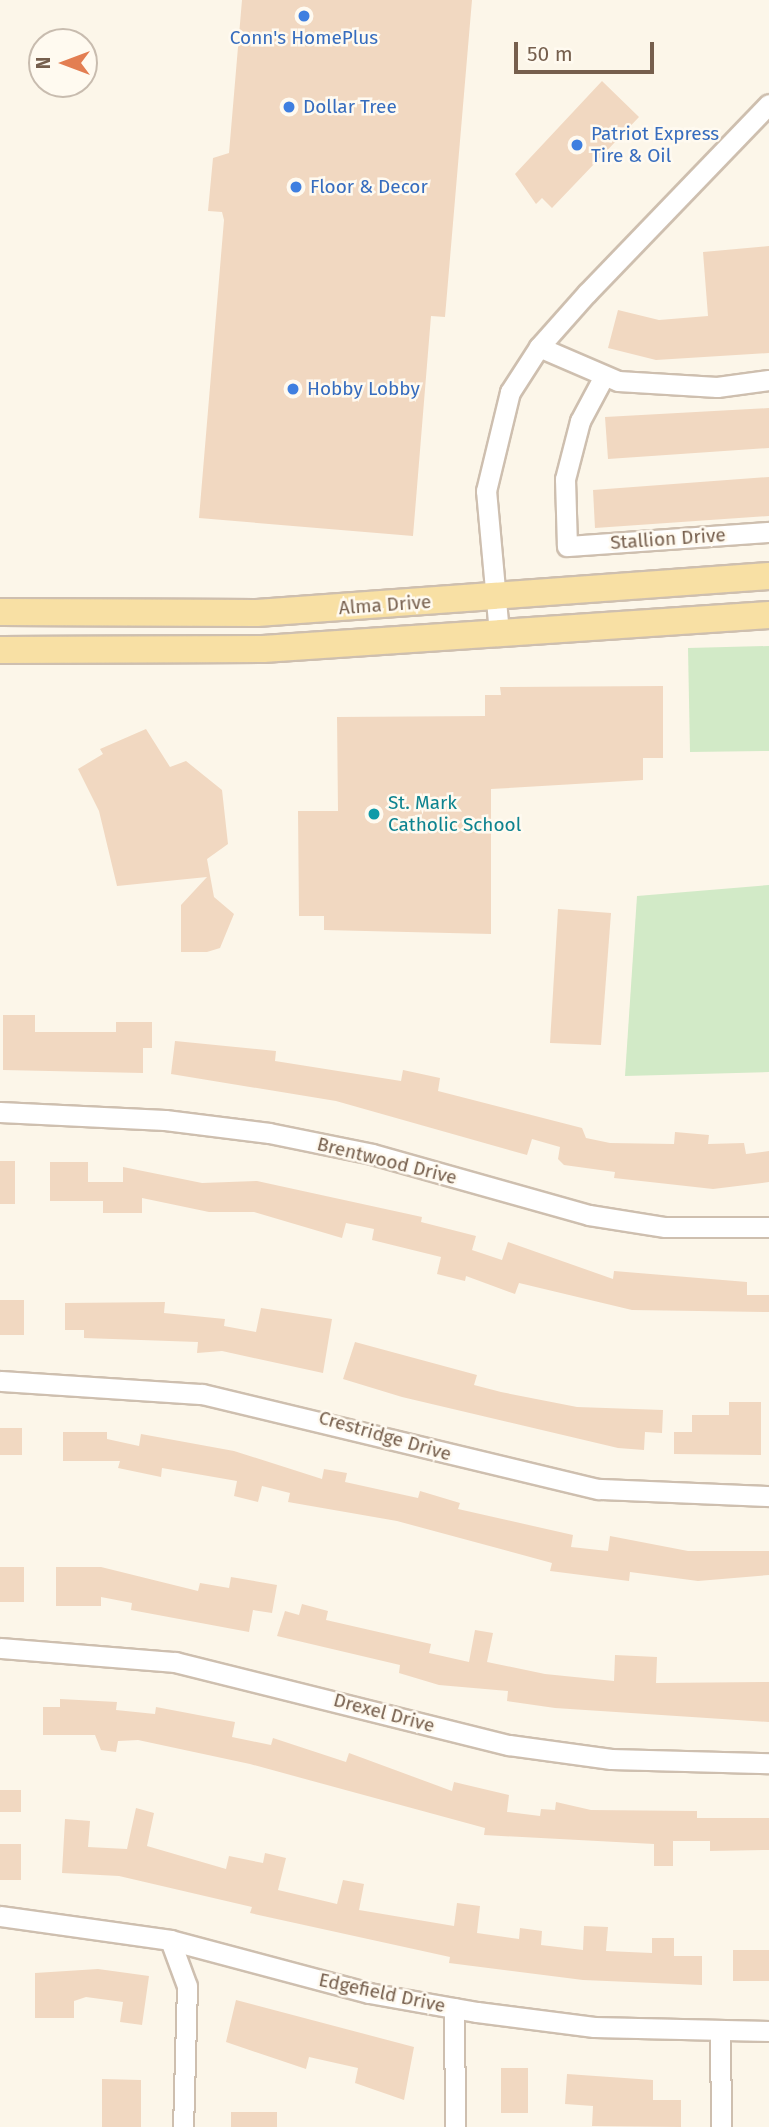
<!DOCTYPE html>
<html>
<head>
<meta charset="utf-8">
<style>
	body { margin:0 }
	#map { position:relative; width:769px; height:2127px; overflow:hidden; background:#fcf6e9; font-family:"Fira Sans",sans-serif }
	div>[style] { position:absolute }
	.green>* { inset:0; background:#d2eac7 }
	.building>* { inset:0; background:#f1d8c1 }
	.roads { filter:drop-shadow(2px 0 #cebfaf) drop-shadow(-2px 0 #cebfaf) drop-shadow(0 2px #cebfaf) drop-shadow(0 -2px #cebfaf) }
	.minor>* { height:19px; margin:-9.5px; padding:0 9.5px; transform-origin:9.5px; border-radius:9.5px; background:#fff }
	.major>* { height:26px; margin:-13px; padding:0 13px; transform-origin:13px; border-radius:13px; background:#f8e0a4 }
	.dots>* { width:19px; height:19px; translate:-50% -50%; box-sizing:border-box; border:4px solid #fffaf0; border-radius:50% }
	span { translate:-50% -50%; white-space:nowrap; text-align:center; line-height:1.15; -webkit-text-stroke:5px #fffaf0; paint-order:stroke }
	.shop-label { font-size:19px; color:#366cbe }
	.left { translate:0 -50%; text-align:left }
	.street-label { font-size:19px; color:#765f4d }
	.culture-label { font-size:19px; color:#0d838f }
	.north { position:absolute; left:28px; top:28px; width:70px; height:70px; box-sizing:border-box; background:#fffaf0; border:2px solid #c8bcaf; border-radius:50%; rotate:270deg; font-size:19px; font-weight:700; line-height:28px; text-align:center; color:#765f4d }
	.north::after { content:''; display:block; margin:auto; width:24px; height:32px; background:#e37e52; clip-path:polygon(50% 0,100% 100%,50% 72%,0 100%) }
	.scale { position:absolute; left:514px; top:42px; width:140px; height:32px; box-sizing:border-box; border:4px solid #765f4d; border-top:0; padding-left:9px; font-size:21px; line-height:24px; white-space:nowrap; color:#765f4d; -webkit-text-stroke:5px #fffaf0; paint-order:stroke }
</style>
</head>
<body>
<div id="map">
	<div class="green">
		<i style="clip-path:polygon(769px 646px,769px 751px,690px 752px,688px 648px)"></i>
		<i style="clip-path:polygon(769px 885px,769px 1072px,625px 1076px,637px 896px)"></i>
	</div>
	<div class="building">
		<i style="clip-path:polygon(242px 0,472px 0,445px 317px,431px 316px,413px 536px,199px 518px,224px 220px,222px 212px,208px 211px,213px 158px,229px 153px)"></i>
		<i style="clip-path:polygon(602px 81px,639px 117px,552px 208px,542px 198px,536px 204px,515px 174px)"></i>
		<i style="clip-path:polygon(769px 246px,769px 353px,656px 360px,608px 348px,618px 310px,659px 320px,708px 316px,703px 252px)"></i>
		<i style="clip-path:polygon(769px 408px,769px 448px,608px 459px,605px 417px)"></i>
		<i style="clip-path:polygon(769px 477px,769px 516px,595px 528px,593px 490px)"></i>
		<i style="clip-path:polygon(663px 686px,663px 758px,643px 758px,643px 780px,491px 789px,491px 934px,324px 930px,324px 916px,299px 916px,298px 811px,338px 811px,337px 717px,485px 716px,485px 695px,501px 695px,500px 687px)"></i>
		<i style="clip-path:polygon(146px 729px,170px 767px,186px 761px,222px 790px,228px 844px,207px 859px,214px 897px,234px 914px,220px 948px,207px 952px,181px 952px,181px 905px,207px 877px,117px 886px,99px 811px,78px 769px,103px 754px,100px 749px)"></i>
		<i style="clip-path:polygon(558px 909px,611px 913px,601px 1045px,550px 1043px)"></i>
		<i style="clip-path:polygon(3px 1015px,35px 1015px,35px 1032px,116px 1032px,116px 1022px,152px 1022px,152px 1048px,143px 1048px,143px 1073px,3px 1070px)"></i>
		<i style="clip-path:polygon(175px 1041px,276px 1051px,275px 1061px,401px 1081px,403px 1070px,440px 1078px,438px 1091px,582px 1128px,586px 1138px,610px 1143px,674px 1144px,675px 1132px,709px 1135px,708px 1144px,744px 1143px,746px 1154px,769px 1151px,769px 1182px,713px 1189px,614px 1178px,615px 1172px,564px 1165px,558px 1159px,560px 1147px,532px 1139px,527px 1155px,336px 1101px,171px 1074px)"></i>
		<i style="clip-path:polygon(0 1161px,15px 1161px,15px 1204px,0 1204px)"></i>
		<i style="clip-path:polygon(50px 1162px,88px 1162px,88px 1182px,123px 1182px,123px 1167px,202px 1183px,257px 1181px,422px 1217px,421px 1222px,476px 1236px,472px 1250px,502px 1260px,508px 1242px,613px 1279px,614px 1271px,747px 1282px,747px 1295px,769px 1295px,769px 1312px,632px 1310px,519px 1283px,515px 1294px,466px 1276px,465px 1281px,437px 1274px,441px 1257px,372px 1240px,374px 1229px,346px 1223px,342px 1238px,254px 1212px,209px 1212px,142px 1198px,142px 1213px,103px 1213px,103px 1201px,50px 1201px)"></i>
		<i style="clip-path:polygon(0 1300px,24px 1300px,24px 1335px,0 1335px)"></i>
		<i style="clip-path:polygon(165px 1302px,164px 1313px,225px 1319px,224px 1326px,256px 1332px,261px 1308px,332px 1319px,323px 1373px,222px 1351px,197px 1353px,198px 1342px,84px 1338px,84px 1330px,65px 1330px,65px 1303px)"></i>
		<i style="clip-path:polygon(355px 1342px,477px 1375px,474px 1385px,501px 1392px,577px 1407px,663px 1410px,662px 1433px,645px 1432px,644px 1450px,618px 1448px,402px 1397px,343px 1379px)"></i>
		<i style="clip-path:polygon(729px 1402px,761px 1402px,761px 1455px,674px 1454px,674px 1432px,692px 1432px,692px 1415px,729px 1415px)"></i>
		<i style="clip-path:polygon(0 1428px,22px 1428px,22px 1455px,0 1455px)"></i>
		<i style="clip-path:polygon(63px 1432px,107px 1432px,107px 1439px,139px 1446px,141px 1434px,234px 1451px,322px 1479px,324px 1469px,347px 1473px,345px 1482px,418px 1498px,420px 1491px,460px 1503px,458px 1509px,573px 1535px,571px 1547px,608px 1551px,610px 1536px,688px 1551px,769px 1551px,769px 1575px,698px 1581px,630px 1572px,629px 1581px,550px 1571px,552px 1563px,397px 1521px,288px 1502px,290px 1493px,262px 1486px,258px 1502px,234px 1496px,237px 1481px,162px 1468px,161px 1477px,118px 1468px,120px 1461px,63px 1461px)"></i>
		<i style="clip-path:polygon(0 1567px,24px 1567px,24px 1602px,0 1602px)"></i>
		<i style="clip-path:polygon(56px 1567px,101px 1567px,198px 1591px,200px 1583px,229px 1588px,231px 1577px,277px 1585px,272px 1613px,253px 1610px,249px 1632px,131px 1610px,132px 1603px,101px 1597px,101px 1606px,56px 1606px)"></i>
		<i style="clip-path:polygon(302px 1604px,328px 1611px,326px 1620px,431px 1644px,429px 1653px,469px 1662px,475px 1630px,493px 1633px,487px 1662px,545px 1674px,614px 1681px,615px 1655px,657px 1657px,656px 1683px,769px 1682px,769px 1722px,555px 1708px,507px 1701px,508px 1691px,439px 1685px,399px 1673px,400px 1665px,277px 1636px,285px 1611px,299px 1615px)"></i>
		<i style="clip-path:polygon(60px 1699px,117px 1702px,116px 1710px,155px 1714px,156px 1707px,235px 1722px,232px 1737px,271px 1745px,273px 1738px,346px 1762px,349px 1753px,452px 1791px,454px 1782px,509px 1795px,507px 1812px,540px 1816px,541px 1809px,555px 1810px,556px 1802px,591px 1810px,697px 1811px,697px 1818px,769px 1818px,769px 1850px,710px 1851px,710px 1841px,673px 1841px,673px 1866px,654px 1866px,654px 1844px,484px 1835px,485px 1828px,250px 1764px,138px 1740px,118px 1741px,116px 1752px,101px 1750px,95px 1735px,43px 1735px,43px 1707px,60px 1707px)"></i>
		<i style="clip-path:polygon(0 1790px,21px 1790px,21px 1812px,0 1812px)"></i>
		<i style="clip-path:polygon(136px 1808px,154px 1813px,147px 1846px,226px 1869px,229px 1856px,263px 1863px,265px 1853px,286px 1858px,278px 1890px,337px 1904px,343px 1880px,364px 1884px,359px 1910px,454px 1926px,457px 1903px,480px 1906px,477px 1933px,519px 1939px,520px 1928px,542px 1931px,541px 1945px,583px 1950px,584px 1926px,608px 1927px,606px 1951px,652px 1953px,652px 1938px,674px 1938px,674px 1956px,702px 1956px,702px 1985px,583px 1980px,449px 1963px,450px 1957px,250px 1913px,252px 1907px,119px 1876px,62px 1873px,65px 1819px,90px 1821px,88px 1847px,127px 1849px)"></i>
		<i style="clip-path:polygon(0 1844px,21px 1844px,21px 1880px,0 1880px)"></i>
		<i style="clip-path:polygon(733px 1950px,769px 1950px,769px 1981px,733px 1981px)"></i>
		<i style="clip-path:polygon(98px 1969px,149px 1976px,142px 2025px,120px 2022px,123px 2002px,86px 1997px,74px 2001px,74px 2018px,35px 2018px,35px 1973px)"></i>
		<i style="clip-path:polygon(236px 2000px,414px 2047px,404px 2100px,355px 2083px,358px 2068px,309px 2057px,306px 2069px,226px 2042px)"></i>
		<i style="clip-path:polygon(501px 2068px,528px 2068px,528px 2113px,501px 2113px)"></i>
		<i style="clip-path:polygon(567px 2074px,653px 2080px,653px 2100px,681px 2100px,681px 2127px,592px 2126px,593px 2106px,565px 2104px)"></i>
		<i style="clip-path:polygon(102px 2079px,141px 2080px,141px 2127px,102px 2127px)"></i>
		<i style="clip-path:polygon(231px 2112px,277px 2112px,277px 2127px,231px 2127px)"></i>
	</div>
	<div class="roads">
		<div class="minor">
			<i style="left:539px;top:347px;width:86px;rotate:23.3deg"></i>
			<i style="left:618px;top:381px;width:99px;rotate:3.5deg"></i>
			<i style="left:717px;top:387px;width:52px;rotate:-7.7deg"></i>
			<i style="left:604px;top:376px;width:51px;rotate:118.1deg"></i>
			<i style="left:580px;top:421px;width:60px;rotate:104.5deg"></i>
			<i style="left:565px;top:479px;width:67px;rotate:88.3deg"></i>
			<i style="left:567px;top:546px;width:202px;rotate:-4deg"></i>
			<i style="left:499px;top:633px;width:143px;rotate:-95.2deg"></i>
			<i style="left:486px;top:491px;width:102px;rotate:-76.4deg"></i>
			<i style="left:510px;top:392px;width:54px;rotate:-57.2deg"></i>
			<i style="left:539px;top:347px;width:72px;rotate:-48.4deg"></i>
			<i style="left:587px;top:293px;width:262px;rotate:-46.1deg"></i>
			<i style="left:0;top:1112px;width:165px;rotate:2.8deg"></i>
			<i style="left:165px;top:1120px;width:105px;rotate:7.1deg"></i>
			<i style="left:269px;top:1133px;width:105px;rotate:11.5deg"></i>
			<i style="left:372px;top:1154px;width:225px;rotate:15.7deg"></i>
			<i style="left:589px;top:1215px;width:77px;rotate:9deg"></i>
			<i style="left:665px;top:1227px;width:104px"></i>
			<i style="left:0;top:1381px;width:202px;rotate:3.7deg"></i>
			<i style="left:202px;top:1394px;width:408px;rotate:13.5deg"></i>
			<i style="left:599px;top:1489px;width:170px;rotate:2.4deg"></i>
			<i style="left:0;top:1648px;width:176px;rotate:4.6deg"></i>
			<i style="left:175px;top:1662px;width:344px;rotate:14deg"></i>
			<i style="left:509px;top:1745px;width:103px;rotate:7.8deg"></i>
			<i style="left:611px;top:1759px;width:158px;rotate:1.5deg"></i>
			<i style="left:0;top:1916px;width:172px;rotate:8deg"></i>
			<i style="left:170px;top:1940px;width:206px;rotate:14.9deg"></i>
			<i style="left:369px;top:1993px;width:110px;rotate:10deg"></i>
			<i style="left:477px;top:2012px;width:118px;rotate:7.3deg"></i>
			<i style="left:594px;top:2027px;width:175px;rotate:1.3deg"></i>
			<i style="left:170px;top:1940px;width:49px;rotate:69.7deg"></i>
			<i style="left:187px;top:1986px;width:141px;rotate:91.6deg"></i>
			<i style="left:454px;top:2008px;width:119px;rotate:89.5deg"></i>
			<i style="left:720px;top:2032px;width:95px;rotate:89.4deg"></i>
		</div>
		<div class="major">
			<i style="left:0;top:612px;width:257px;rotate:0.2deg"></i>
			<i style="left:257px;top:613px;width:513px;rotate:-4.13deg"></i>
			<i style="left:0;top:650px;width:263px;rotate:-0.2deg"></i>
			<i style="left:263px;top:649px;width:507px;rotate:-3.84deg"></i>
		</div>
	</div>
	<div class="dots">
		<i style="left:304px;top:16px;background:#3f7fe0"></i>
		<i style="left:289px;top:107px;background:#3f7fe0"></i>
		<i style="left:577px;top:145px;background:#3f7fe0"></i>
		<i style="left:296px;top:187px;background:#3f7fe0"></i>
		<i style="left:293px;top:389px;background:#3f7fe0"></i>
		<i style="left:374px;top:814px;background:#0f9aa8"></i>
	</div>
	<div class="shop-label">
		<span style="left:304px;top:38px">Conn's HomePlus</span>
		<span class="left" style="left:303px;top:107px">Dollar Tree</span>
		<span class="left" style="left:591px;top:145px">Patriot Express<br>Tire &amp; Oil</span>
		<span class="left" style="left:310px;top:187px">Floor &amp; Decor</span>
		<span class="left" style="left:307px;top:389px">Hobby Lobby</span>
	</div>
	<div class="street-label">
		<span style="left:668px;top:539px;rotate:-4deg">Stallion Drive</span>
		<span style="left:385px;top:605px;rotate:-4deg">Alma Drive</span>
		<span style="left:387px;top:1161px;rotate:14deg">Brentwood Drive</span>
		<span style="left:385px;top:1436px;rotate:16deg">Crestridge Drive</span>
		<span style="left:384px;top:1713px;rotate:15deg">Drexel Drive</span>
		<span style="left:382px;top:1993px;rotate:12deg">Edgefield Drive</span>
	</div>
	<div class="culture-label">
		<span class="left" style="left:388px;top:814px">St. Mark<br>Catholic School</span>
	</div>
	<div class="north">N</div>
	<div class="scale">50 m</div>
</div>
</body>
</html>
